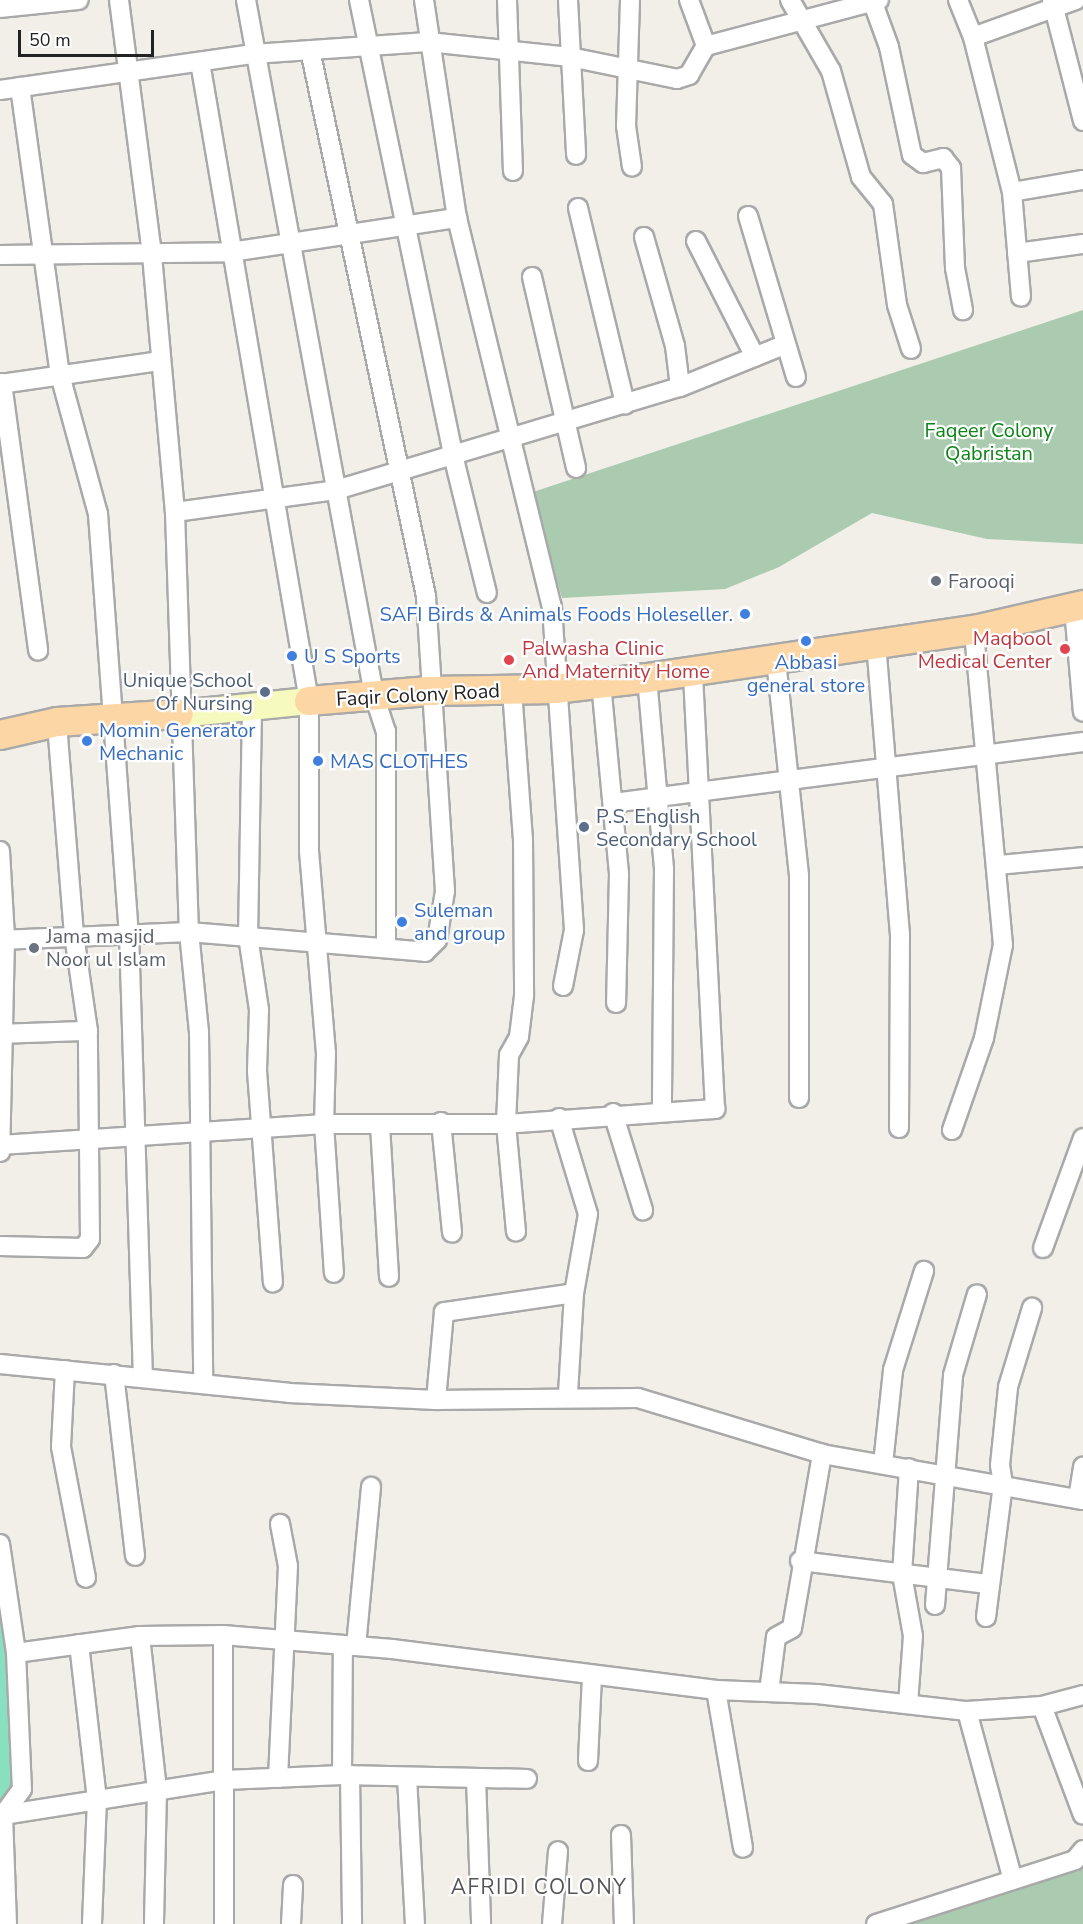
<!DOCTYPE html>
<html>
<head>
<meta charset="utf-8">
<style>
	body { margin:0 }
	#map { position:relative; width:1083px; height:1924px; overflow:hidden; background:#f2efe9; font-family:"Nunito Sans",sans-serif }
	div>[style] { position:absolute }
	.cemetery>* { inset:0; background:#aacbaf }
	.pitch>* { inset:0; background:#88e0be }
	.roads { filter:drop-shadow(2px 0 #a9a9a9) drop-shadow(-2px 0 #a9a9a9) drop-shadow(0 2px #a9a9a9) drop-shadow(0 -2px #a9a9a9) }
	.minor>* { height:18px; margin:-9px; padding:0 9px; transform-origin:9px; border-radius:9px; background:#fff }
	.secondary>* { height:26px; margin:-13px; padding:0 13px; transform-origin:13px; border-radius:13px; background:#f7fabf }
	.primary>* { height:28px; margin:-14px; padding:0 14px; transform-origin:14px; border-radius:14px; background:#fcd6a4 }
	.dots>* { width:16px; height:16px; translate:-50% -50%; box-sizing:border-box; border:3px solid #fff; border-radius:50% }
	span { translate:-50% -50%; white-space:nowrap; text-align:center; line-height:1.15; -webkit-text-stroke:4.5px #fff; paint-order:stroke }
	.park-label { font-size:20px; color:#0c8416 }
	.worship-label { font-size:20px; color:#5b616d }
	.left { translate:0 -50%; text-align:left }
	.shop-label { font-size:20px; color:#366cbe }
	.right { translate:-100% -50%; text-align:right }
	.health-label { font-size:20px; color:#be3a42 }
	.service-label { font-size:20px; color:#4e5e75 }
	.street-label { font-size:20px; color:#222 }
	.neighbourhood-label { font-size:21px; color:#555; letter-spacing:1.5px }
	.scale { position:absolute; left:18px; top:30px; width:136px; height:27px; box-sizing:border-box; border:3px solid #222; border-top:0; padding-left:8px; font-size:18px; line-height:21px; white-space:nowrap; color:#222; -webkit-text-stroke:4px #fff; paint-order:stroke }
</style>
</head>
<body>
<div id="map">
	<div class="cemetery">
		<i style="clip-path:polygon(1083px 310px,1083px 544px,987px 539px,872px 513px,779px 567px,725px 589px,562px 598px,530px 493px)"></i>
		<i style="clip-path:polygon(1083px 1848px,1083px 1924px,870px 1924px)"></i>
	</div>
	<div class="pitch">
		<i style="clip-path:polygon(0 1544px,22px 1789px,3px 1815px,0 1924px)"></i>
	</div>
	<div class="roads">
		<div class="minor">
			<i style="left:119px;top:0;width:257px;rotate:82.6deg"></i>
			<i style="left:152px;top:255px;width:258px;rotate:84.9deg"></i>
			<i style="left:175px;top:512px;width:420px;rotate:88.1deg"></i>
			<i style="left:189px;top:932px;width:100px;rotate:84.3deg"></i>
			<i style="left:199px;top:1032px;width:351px;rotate:89.3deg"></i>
			<i style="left:246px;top:0;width:707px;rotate:79.56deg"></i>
			<i style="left:374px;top:695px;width:38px;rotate:72deg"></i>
			<i style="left:386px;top:731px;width:215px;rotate:90deg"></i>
			<i style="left:359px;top:0;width:465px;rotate:78.3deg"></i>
			<i style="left:453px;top:455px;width:142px;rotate:76.2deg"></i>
			<i style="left:424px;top:0;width:220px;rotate:81.4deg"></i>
			<i style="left:457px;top:218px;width:400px;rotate:76.3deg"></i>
			<i style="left:552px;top:607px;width:324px;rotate:86.1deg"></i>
			<i style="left:574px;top:930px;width:57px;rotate:101.1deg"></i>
			<i style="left:507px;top:0;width:171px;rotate:88deg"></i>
			<i style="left:568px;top:0;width:155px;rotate:87deg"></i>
			<i style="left:630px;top:0;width:126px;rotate:91.8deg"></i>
			<i style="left:626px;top:126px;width:41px;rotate:81.7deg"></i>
			<i style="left:689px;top:0;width:49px;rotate:69.7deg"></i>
			<i style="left:790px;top:0;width:82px;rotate:60deg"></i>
			<i style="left:831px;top:71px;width:110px;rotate:74.2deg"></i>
			<i style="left:861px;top:177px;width:35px;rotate:51deg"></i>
			<i style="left:883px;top:204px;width:102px;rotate:82.1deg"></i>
			<i style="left:897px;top:305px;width:46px;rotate:72.3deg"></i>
			<i style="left:958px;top:0;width:40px;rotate:68deg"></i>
			<i style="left:973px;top:37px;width:160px;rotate:75.9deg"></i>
			<i style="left:1012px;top:192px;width:105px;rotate:85.1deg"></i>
			<i style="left:1052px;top:0;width:125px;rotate:75.6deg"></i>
			<i style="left:873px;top:3px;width:47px;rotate:70deg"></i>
			<i style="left:889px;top:47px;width:110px;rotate:78deg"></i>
			<i style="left:912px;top:155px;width:14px;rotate:36deg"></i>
			<i style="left:923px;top:163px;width:21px;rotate:-14deg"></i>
			<i style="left:943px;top:158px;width:13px;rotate:51deg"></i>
			<i style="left:951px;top:168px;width:100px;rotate:87.7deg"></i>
			<i style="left:955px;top:268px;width:43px;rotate:79.2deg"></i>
			<i style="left:0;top:8px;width:79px;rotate:-5.8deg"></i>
			<i style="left:973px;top:37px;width:109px;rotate:-19.8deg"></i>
			<i style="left:200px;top:62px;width:648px;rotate:80.32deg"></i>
			<i style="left:309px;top:701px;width:150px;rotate:90deg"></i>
			<i style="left:309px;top:851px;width:203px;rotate:85.2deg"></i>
			<i style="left:326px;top:1053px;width:71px;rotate:91.6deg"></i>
			<i style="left:324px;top:1124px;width:149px;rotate:86.2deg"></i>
			<i style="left:20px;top:87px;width:291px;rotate:82.1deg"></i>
			<i style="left:60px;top:375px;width:144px;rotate:74.7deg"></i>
			<i style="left:98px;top:514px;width:420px;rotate:85.8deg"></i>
			<i style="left:129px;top:933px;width:444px;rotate:88.2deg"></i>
			<i style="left:0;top:90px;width:256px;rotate:-8.1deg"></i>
			<i style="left:253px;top:54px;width:175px;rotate:-3.9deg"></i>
			<i style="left:428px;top:42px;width:143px;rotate:6deg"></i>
			<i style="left:570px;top:57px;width:109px;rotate:11.6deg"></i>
			<i style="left:677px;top:79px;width:13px;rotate:-18deg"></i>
			<i style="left:689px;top:75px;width:34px;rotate:-60deg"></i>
			<i style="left:706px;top:46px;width:179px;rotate:-14.9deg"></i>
			<i style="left:1012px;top:192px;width:72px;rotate:-9.6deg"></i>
			<i style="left:578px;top:208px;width:202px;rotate:76.5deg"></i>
			<i style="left:748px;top:216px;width:168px;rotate:73.4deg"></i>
			<i style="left:644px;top:237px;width:113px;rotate:74.1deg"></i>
			<i style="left:675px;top:346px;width:41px;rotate:83deg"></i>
			<i style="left:696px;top:241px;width:130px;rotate:63deg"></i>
			<i style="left:1017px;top:253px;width:67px;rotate:-7.8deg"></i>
			<i style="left:0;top:255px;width:231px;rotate:-0.7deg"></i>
			<i style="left:231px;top:252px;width:229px;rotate:-8.6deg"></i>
			<i style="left:532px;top:277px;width:196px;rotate:77deg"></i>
			<i style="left:2px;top:383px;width:270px;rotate:82.3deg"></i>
			<i style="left:0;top:384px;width:162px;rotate:-8.2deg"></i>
			<i style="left:175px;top:512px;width:162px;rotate:-7.8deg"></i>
			<i style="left:336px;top:490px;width:359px;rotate:-16.7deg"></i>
			<i style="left:680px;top:387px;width:112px;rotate:-22deg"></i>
			<i style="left:1074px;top:608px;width:104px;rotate:85.1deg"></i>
			<i style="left:876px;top:643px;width:293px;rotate:85.3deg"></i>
			<i style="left:900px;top:935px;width:193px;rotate:90.3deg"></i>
			<i style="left:776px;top:660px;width:217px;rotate:83.9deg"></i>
			<i style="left:799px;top:876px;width:222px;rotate:90deg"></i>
			<i style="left:647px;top:678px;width:192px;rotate:84.9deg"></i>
			<i style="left:664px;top:869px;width:242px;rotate:90.5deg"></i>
			<i style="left:601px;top:683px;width:192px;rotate:84.6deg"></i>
			<i style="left:619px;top:874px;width:129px;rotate:91.3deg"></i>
			<i style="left:512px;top:690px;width:149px;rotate:85.8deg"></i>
			<i style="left:523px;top:839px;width:157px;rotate:89.6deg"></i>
			<i style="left:524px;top:996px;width:41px;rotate:97deg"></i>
			<i style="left:519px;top:1037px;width:21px;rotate:119deg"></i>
			<i style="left:509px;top:1055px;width:69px;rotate:92.5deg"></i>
			<i style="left:506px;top:1124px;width:108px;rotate:84.7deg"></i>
			<i style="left:252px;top:709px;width:227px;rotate:91deg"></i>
			<i style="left:248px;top:936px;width:75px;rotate:81.5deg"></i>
			<i style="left:259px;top:1010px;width:61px;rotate:91.9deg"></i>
			<i style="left:257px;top:1071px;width:212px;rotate:85.7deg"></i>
			<i style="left:613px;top:803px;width:474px;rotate:-7.4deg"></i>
			<i style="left:0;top:851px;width:88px;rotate:86.7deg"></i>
			<i style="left:5px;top:939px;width:213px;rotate:91.3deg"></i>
			<i style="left:998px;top:865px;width:85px;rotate:-5.4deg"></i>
			<i style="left:0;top:940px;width:189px;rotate:-2.4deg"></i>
			<i style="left:189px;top:932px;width:237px;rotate:4.8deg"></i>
			<i style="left:425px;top:952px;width:17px;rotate:-45deg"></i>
			<i style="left:437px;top:940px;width:50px;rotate:-80.7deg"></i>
			<i style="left:445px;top:891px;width:296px;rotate:-93.7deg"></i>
			<i style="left:426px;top:596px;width:558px;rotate:-101.99deg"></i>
			<i style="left:0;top:1034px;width:88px;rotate:-2deg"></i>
			<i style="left:613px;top:1113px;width:102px;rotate:72.8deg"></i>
			<i style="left:559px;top:1118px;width:100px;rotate:73.2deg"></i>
			<i style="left:588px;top:1214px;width:80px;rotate:100deg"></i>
			<i style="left:574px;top:1293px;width:102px;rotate:93.4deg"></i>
			<i style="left:441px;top:1122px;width:111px;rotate:84.3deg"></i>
			<i style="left:380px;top:1125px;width:152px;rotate:86.6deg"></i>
			<i style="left:952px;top:1130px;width:97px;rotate:-70.8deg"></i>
			<i style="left:984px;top:1038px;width:95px;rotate:-78.5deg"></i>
			<i style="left:1003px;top:945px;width:316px;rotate:-95.3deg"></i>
			<i style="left:0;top:1145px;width:325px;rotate:-3.7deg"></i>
			<i style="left:324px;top:1124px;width:182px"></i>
			<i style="left:506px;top:1124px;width:210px;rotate:-4.1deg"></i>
			<i style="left:715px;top:1109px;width:439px;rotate:-92.9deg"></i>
			<i style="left:0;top:1246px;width:83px;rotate:1.4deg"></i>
			<i style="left:83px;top:1248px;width:11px;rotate:-52deg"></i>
			<i style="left:90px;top:1239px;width:208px;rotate:-90.6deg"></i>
			<i style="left:88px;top:1031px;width:97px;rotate:-98.3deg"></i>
			<i style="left:74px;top:935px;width:214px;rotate:-94.6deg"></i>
			<i style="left:1043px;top:1248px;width:117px;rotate:-70deg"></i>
			<i style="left:0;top:1364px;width:290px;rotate:5.7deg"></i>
			<i style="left:289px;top:1393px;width:147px;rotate:2.7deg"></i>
			<i style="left:436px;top:1400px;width:202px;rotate:-0.6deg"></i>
			<i style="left:638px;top:1398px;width:192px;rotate:16.9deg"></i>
			<i style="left:822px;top:1454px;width:265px;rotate:10deg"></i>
			<i style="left:65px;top:1370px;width:77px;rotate:93deg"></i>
			<i style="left:61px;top:1447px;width:133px;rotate:79.2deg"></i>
			<i style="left:114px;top:1374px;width:183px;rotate:83.4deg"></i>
			<i style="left:436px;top:1400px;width:88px;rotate:-84.8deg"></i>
			<i style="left:444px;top:1312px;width:131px;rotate:-8.3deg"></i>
			<i style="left:883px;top:1464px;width:95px;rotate:-83.9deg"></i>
			<i style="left:893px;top:1370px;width:104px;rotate:-72.6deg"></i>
			<i style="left:1078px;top:1499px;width:33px;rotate:-81deg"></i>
			<i style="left:0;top:1544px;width:110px;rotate:81.6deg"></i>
			<i style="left:16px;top:1653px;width:136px;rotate:87.5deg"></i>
			<i style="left:22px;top:1789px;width:32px;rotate:126deg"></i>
			<i style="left:3px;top:1815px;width:109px;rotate:87.9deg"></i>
			<i style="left:800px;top:1561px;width:188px;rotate:7deg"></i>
			<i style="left:935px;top:1605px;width:231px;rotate:-85.5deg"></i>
			<i style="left:953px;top:1375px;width:84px;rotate:-73.5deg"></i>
			<i style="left:986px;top:1617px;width:134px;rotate:-82.7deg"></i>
			<i style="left:1003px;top:1484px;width:19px;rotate:-99deg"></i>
			<i style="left:1000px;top:1465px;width:78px;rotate:-84.1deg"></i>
			<i style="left:1008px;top:1387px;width:83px;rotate:-73.1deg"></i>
			<i style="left:223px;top:1635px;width:289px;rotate:89.8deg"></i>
			<i style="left:140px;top:1636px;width:155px;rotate:83.7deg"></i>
			<i style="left:157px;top:1790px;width:134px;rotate:91.3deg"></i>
			<i style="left:79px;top:1644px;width:156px;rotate:83.4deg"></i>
			<i style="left:97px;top:1799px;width:125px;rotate:92.3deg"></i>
			<i style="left:356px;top:1646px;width:160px;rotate:-84.6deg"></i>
			<i style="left:16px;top:1653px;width:125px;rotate:-7.8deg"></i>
			<i style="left:140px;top:1636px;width:83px;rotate:-0.7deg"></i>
			<i style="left:223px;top:1635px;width:170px;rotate:4.7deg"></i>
			<i style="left:392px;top:1649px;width:327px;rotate:7.2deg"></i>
			<i style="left:716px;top:1690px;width:101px;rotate:2.3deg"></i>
			<i style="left:817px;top:1694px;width:151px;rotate:6.5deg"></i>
			<i style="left:967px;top:1711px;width:75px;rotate:-3.8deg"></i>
			<i style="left:1042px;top:1706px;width:42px;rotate:-15deg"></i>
			<i style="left:716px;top:1690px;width:160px;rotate:80.3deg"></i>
			<i style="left:769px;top:1692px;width:55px;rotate:-82.7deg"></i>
			<i style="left:776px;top:1637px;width:18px;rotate:-29deg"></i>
			<i style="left:792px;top:1628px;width:177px;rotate:-80.2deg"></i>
			<i style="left:908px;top:1704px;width:68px;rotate:-85.8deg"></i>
			<i style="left:913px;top:1636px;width:63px;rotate:-100.1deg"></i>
			<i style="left:902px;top:1574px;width:106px;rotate:-86.2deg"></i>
			<i style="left:1042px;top:1706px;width:116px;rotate:69.4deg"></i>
			<i style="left:967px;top:1711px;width:175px;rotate:74.8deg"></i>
			<i style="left:588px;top:1761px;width:84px;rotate:-87.3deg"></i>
			<i style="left:342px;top:1775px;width:130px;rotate:-89.6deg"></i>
			<i style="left:350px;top:1775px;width:149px;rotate:89.2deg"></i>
			<i style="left:407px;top:1777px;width:147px;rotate:86.9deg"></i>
			<i style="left:278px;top:1778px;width:212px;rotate:-87.3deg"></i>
			<i style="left:288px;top:1566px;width:43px;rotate:-100.8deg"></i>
			<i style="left:476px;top:1778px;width:146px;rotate:88deg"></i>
			<i style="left:3px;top:1815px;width:225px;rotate:-9deg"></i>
			<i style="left:225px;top:1780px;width:117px;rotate:-2.4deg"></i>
			<i style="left:342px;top:1775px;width:185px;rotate:1.2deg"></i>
			<i style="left:621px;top:1835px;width:89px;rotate:88.1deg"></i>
			<i style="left:291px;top:1924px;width:39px;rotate:-87deg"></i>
			<i style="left:552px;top:1924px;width:73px;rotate:-85.3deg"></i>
			<i style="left:876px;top:1924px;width:209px;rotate:-17.8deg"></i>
			<i style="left:1075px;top:1860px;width:13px;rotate:-51deg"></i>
		</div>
		<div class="secondary">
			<i style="left:179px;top:714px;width:131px;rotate:-5.7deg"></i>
		</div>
		<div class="primary">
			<i style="left:309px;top:701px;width:120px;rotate:-4.8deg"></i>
			<i style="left:429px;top:691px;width:126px;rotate:-0.9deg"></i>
			<i style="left:555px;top:689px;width:93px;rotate:-6.8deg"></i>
			<i style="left:647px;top:678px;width:331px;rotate:-8.4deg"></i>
			<i style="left:974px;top:630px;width:112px;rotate:-12.9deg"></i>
			<i style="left:0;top:735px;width:58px;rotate:-12.8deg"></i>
			<i style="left:57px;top:722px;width:122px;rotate:-3.8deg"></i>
		</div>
	</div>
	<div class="dots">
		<i style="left:936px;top:581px;background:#6b7280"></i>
		<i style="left:745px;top:614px;background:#3f7fe0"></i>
		<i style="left:806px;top:641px;background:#3f7fe0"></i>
		<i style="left:1065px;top:649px;background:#e0444e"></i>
		<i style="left:292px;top:656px;background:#3f7fe0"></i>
		<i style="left:509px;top:660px;background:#e0444e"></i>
		<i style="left:265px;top:692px;background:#5c6f8a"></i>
		<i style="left:87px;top:741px;background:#3f7fe0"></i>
		<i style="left:318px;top:761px;background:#3f7fe0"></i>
		<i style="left:584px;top:827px;background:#5c6f8a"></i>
		<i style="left:402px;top:922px;background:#3f7fe0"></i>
		<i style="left:34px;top:948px;background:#6b7280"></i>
	</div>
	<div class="park-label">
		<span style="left:989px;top:442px">Faqeer Colony<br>Qabristan</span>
	</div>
	<div class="worship-label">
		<span class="left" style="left:948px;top:581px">Farooqi</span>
		<span class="left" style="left:46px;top:948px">Jama masjid<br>Noor ul Islam</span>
	</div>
	<div class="shop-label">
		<span class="right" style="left:733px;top:614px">SAFI Birds &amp; Animals Foods Holeseller.</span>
		<span class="left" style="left:304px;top:656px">U S Sports</span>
		<span style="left:806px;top:674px">Abbasi<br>general store</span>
		<span class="left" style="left:99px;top:742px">Momin Generator<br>Mechanic</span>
		<span class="left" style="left:330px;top:761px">MAS CLOTHES</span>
		<span class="left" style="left:414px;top:922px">Suleman<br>and group</span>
	</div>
	<div class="health-label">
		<span class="right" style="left:1052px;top:650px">Maqbool<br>Medical Center</span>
		<span class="left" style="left:522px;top:660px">Palwasha Clinic<br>And Maternity Home</span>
	</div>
	<div class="service-label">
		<span class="right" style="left:253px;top:692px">Unique School<br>Of Nursing</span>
		<span class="left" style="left:596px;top:828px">P.S. English<br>Secondary School</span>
	</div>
	<div class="street-label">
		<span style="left:418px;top:695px;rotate:-3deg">Faqir Colony Road</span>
	</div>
	<div class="neighbourhood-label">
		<span style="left:539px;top:1887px">AFRIDI COLONY</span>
	</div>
	<div class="scale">50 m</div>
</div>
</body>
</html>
